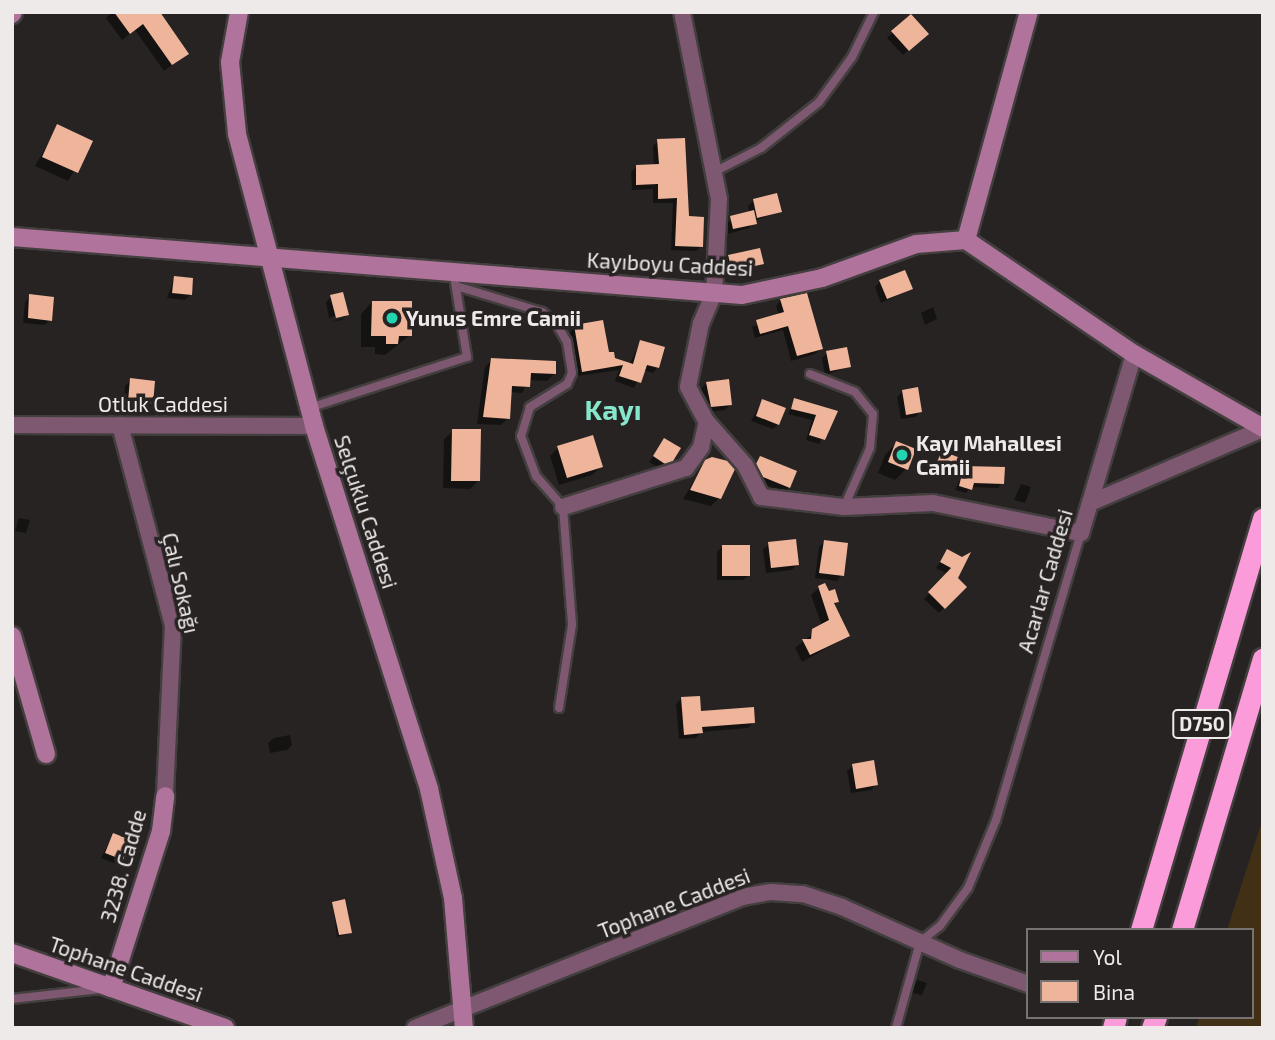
<!DOCTYPE html>
<html>
<head>
<meta charset="utf-8">
<style>
	body { margin:0 }
	#map { position:relative; width:1275px; height:1040px; overflow:hidden; background:#282323; font-family:"Exo 2",sans-serif }
	div>[style] { position:absolute }
	.green>* { inset:0; background:#413016 }
	.shadow>* { inset:0; background:#0007 }
	.building>* { inset:0; background:#efb59b }
	.roads { filter:drop-shadow(2px 0 #443f3f) drop-shadow(-2px 0 #443f3f) drop-shadow(0 2px #443f3f) drop-shadow(0 -2px #443f3f) }
	.lane>* { height:8px; margin:-4px; padding:0 4px; transform-origin:4px; border-radius:4px; background:#7e5770 }
	.street>* { height:16px; margin:-8px; padding:0 8px; transform-origin:8px; border-radius:8px; background:#7e5770 }
	.secondary>* { height:18px; margin:-9px; padding:0 9px; transform-origin:9px; border-radius:9px; background:#b0739b }
	.highway>* { height:21px; margin:-10.5px; padding:0 10.5px; transform-origin:10.5px; border-radius:10.5px; background:#fb9bda }
	.dots>* { width:19px; height:19px; translate:-50% -50%; box-sizing:border-box; border:4px solid #282323; border-radius:50% }
	span { translate:-50% -50%; white-space:nowrap; text-align:center; line-height:1.15; -webkit-text-stroke:7px #282323; paint-order:stroke }
	.shield-label span { padding:2px 5px; background:#282323; border:2px solid; border-radius:5px; -webkit-text-stroke-width:0 }
	.shield-label { font-size:19px; color:#eeeaea; font-weight:700 }
	.street-label { font-size:21px; color:#eeeaea }
	.poi-label { font-size:21px; color:#eeeaea; font-weight:700 }
	.left { translate:0 -50%; text-align:left }
	.district-label { font-size:28px; color:#86e6cb; font-weight:700 }
	.frame { position:absolute; inset:0; border:14px solid #eeeaea; pointer-events:none }
	.legend { position:absolute; left:1026px; top:928px; width:228px; height:91px; box-sizing:border-box; background:#282323; border:2px solid #777373; margin:0; padding:9px 12px; list-style:none; font-size:21px; color:#eeeaea }
	.legend li { display:flex; align-items:center; gap:14px; height:35px }
	.legend b { width:35px; border:2px solid #777373 }
</style>
</head>
<body>
<div id="map">
	<div class="green">
		<i style="clip-path:polygon(1263px 818px,1263px 1028px,1196px 1028px,1199px 1017px,1252px 1017px,1252px 930px,1227px 930px)"></i>
	</div>
	<div class="shadow">
		<i style="clip-path:polygon(112px 12px,156px 12px,187px 53px,164px 71px,135px 30px,122px 40px,106px 18px)"></i>
		<i style="clip-path:polygon(911px 16px,921px 39px,903px 55px,887px 38px)"></i>
		<i style="clip-path:polygon(58px 126px,91px 141px,68px 181px,35px 166px)"></i>
		<i style="clip-path:polygon(658px 141px,701px 246px,696px 251px,671px 250px,673px 203px,653px 203px,653px 189px,632px 190px,631px 172px,636px 167px,654px 166px,653px 146px)"></i>
		<i style="clip-path:polygon(754px 200px,780px 211px,754px 221px,749px 228px,728px 234px,725px 223px,750px 213px,748px 206px)"></i>
		<i style="clip-path:polygon(729px 257px,762px 264px,727px 276px,724px 262px)"></i>
		<i style="clip-path:polygon(175px 277px,190px 295px,185px 300px,167px 298px)"></i>
		<i style="clip-path:polygon(880px 282px,911px 289px,881px 303px,875px 287px)"></i>
		<i style="clip-path:polygon(30px 296px,50px 320px,45px 325px,23px 323px,25px 302px)"></i>
		<i style="clip-path:polygon(331px 297px,347px 314px,342px 320px,330px 322px,343px 318px,343px 314px,329px 318px,326px 302px)"></i>
		<i style="clip-path:polygon(781px 300px,821px 349px,815px 354px,791px 361px,783px 330px,755px 338px,752px 327px,779px 316px,776px 306px)"></i>
		<i style="clip-path:polygon(372px 302px,410px 335px,385px 355px,375px 354px,375px 347px,361px 347px,361px 314px)"></i>
		<i style="clip-path:polygon(933px 307px,937px 319px,925px 325px,921px 313px)"></i>
		<i style="clip-path:polygon(575px 327px,608px 354px,630px 364px,640px 342px,658px 367px,653px 373px,643px 370px,634px 388px,615px 381px,619px 370px,577px 376px,570px 332px)"></i>
		<i style="clip-path:polygon(827px 353px,849px 367px,825px 375px,822px 358px)"></i>
		<i style="clip-path:polygon(492px 360px,554px 374px,547px 381px,529px 380px,522px 393px,510px 392px,508px 418px,501px 425px,477px 424px,485px 367px)"></i>
		<i style="clip-path:polygon(131px 380px,152px 403px,146px 409px,124px 407px,125px 386px)"></i>
		<i style="clip-path:polygon(706px 383px,730px 405px,725px 410px,706px 412px,701px 389px)"></i>
		<i style="clip-path:polygon(903px 391px,920px 412px,915px 417px,901px 419px,897px 397px)"></i>
		<i style="clip-path:polygon(795px 400px,836px 412px,819px 444px,806px 440px,812px 420px,788px 414px)"></i>
		<i style="clip-path:polygon(762px 401px,778px 424px,773px 429px,751px 421px)"></i>
		<i style="clip-path:polygon(453px 431px,479px 480px,470px 489px,443px 488px,444px 439px)"></i>
		<i style="clip-path:polygon(664px 440px,672px 460px,659px 468px,649px 462px)"></i>
		<i style="clip-path:polygon(896px 443px,906px 469px,895px 480px,878px 473px,885px 455px)"></i>
		<i style="clip-path:polygon(558px 448px,601px 467px,592px 475px,559px 485px,550px 456px)"></i>
		<i style="clip-path:polygon(942px 453px,961px 460px,951px 477px,932px 470px)"></i>
		<i style="clip-path:polygon(760px 458px,789px 487px,784px 492px,758px 482px,752px 470px)"></i>
		<i style="clip-path:polygon(706px 461px,719px 498px,711px 506px,683px 499px)"></i>
		<i style="clip-path:polygon(965px 468px,1002px 483px,998px 488px,971px 487px,966px 493px,955px 490px)"></i>
		<i style="clip-path:polygon(1021px 484px,1031px 487px,1025px 503px,1014px 500px)"></i>
		<i style="clip-path:polygon(19px 518px,30px 520px,26px 533px,15px 531px)"></i>
		<i style="clip-path:polygon(824px 542px,842px 575px,837px 581px,815px 578px,819px 547px)"></i>
		<i style="clip-path:polygon(769px 544px,797px 564px,792px 570px,766px 573px,763px 549px)"></i>
		<i style="clip-path:polygon(722px 547px,749px 575px,743px 580px,717px 580px,717px 552px)"></i>
		<i style="clip-path:polygon(948px 551px,955px 578px,964px 587px,939px 613px,924px 599px,948px 574px,936px 568px)"></i>
		<i style="clip-path:polygon(819px 588px,837px 601px,833px 605px,848px 636px,802px 662px,795px 648px,822px 626px,811px 595px)"></i>
		<i style="clip-path:polygon(681px 699px,699px 713px,753px 723px,748px 728px,701px 732px,696px 738px,679px 739px,676px 704px)"></i>
		<i style="clip-path:polygon(290px 735px,292px 745px,287px 750px,270px 753px,268px 743px,274px 738px)"></i>
		<i style="clip-path:polygon(853px 766px,876px 784px,871px 790px,851px 793px,847px 771px)"></i>
		<i style="clip-path:polygon(113px 835px,122px 859px,116px 864px,101px 858px)"></i>
		<i style="clip-path:polygon(333px 903px,350px 932px,348px 934px,337px 937px)"></i>
		<i style="clip-path:polygon(917px 980px,927px 983px,922px 995px,912px 993px)"></i>
	</div>
	<div class="building">
		<i style="clip-path:polygon(114px 12px,160px 12px,189px 54px,172px 65px,143px 24px,130px 34px)"></i>
		<i style="clip-path:polygon(911px 14px,929px 34px,909px 51px,891px 31px)"></i>
		<i style="clip-path:polygon(57px 124px,93px 141px,78px 173px,42px 157px)"></i>
		<i style="clip-path:polygon(685px 138px,689px 216px,704px 217px,703px 247px,675px 246px,677px 198px,658px 199px,658px 184px,636px 185px,636px 165px,659px 164px,657px 139px)"></i>
		<i style="clip-path:polygon(777px 193px,782px 212px,757px 218px,753px 199px)"></i>
		<i style="clip-path:polygon(754px 210px,757px 224px,733px 229px,730px 216px)"></i>
		<i style="clip-path:polygon(760px 248px,764px 264px,732px 271px,728px 255px)"></i>
		<i style="clip-path:polygon(905px 270px,913px 289px,887px 299px,879px 280px)"></i>
		<i style="clip-path:polygon(174px 276px,193px 278px,192px 295px,172px 293px)"></i>
		<i style="clip-path:polygon(343px 292px,349px 315px,336px 318px,330px 295px)"></i>
		<i style="clip-path:polygon(807px 293px,823px 349px,797px 356px,788px 326px,760px 334px,756px 320px,784px 312px,780px 299px)"></i>
		<i style="clip-path:polygon(29px 294px,54px 297px,52px 321px,28px 318px)"></i>
		<i style="clip-path:polygon(372px 301px,412px 301px,412px 336px,399px 336px,398px 344px,386px 344px,386px 336px,371px 336px)"></i>
		<i style="clip-path:polygon(603px 320px,609px 352px,614px 352px,615px 358px,633px 364px,640px 340px,665px 347px,659px 368px,647px 365px,641px 383px,619px 376px,623px 365px,582px 372px,574px 325px)"></i>
		<i style="clip-path:polygon(847px 347px,851px 367px,830px 371px,826px 351px)"></i>
		<i style="clip-path:polygon(491px 358px,556px 361px,556px 374px,531px 373px,530px 387px,512px 386px,510px 419px,483px 417px)"></i>
		<i style="clip-path:polygon(130px 378px,155px 381px,153px 404px,128px 402px)"></i>
		<i style="clip-path:polygon(729px 379px,732px 405px,711px 407px,706px 382px)"></i>
		<i style="clip-path:polygon(918px 387px,922px 412px,906px 415px,902px 390px)"></i>
		<i style="clip-path:polygon(794px 398px,838px 411px,825px 440px,809px 435px,816px 415px,791px 409px)"></i>
		<i style="clip-path:polygon(762px 399px,786px 408px,779px 425px,756px 416px)"></i>
		<i style="clip-path:polygon(452px 429px,481px 429px,480px 481px,451px 481px)"></i>
		<i style="clip-path:polygon(593px 435px,603px 467px,567px 478px,557px 446px)"></i>
		<i style="clip-path:polygon(664px 438px,681px 448px,673px 461px,665px 464px,653px 456px)"></i>
		<i style="clip-path:polygon(896px 441px,916px 449px,908px 470px,888px 462px)"></i>
		<i style="clip-path:polygon(942px 451px,963px 459px,958px 472px,936px 464px)"></i>
		<i style="clip-path:polygon(760px 456px,797px 471px,790px 488px,763px 477px,756px 464px)"></i>
		<i style="clip-path:polygon(712px 457px,728px 461px,735px 469px,721px 499px,690px 490px,705px 460px)"></i>
		<i style="clip-path:polygon(964px 466px,1005px 467px,1004px 484px,974px 483px,972px 490px,959px 486px)"></i>
		<i style="clip-path:polygon(796px 539px,799px 565px,771px 568px,768px 542px)"></i>
		<i style="clip-path:polygon(824px 540px,848px 543px,844px 576px,819px 573px)"></i>
		<i style="clip-path:polygon(722px 545px,750px 545px,750px 576px,722px 576px)"></i>
		<i style="clip-path:polygon(947px 549px,962px 557px,971px 552px,958px 578px,967px 587px,945px 609px,928px 592px,951px 568px,940px 562px)"></i>
		<i style="clip-path:polygon(825px 583px,829px 591px,835px 589px,839px 602px,834px 603px,850px 636px,810px 655px,802px 639px,811px 639px,812px 629px,829px 620px,818px 586px)"></i>
		<i style="clip-path:polygon(700px 696px,701px 711px,754px 707px,755px 723px,702px 727px,703px 733px,684px 735px,681px 697px)"></i>
		<i style="clip-path:polygon(874px 760px,878px 785px,856px 789px,852px 764px)"></i>
		<i style="clip-path:polygon(113px 833px,131px 840px,123px 860px,105px 853px)"></i>
		<i style="clip-path:polygon(345px 899px,352px 933px,339px 935px,332px 902px)"></i>
	</div>
	<div class="roads">
		<div class="lane">
			<i style="left:716px;top:171px;width:51px;rotate:-27.1deg"></i>
			<i style="left:761px;top:148px;width:74px;rotate:-38.4deg"></i>
			<i style="left:819px;top:102px;width:56px;rotate:-53.7deg"></i>
			<i style="left:852px;top:57px;width:50px;rotate:-63.9deg"></i>
			<i style="left:456px;top:286px;width:90px;rotate:16.8deg"></i>
			<i style="left:542px;top:312px;width:18px;rotate:38deg"></i>
			<i style="left:556px;top:323px;width:22px;rotate:60deg"></i>
			<i style="left:567px;top:342px;width:31px;rotate:81deg"></i>
			<i style="left:572px;top:373px;width:12px;rotate:114deg"></i>
			<i style="left:567px;top:384px;width:44px;rotate:148.1deg"></i>
			<i style="left:530px;top:407px;width:30px;rotate:107deg"></i>
			<i style="left:521px;top:436px;width:43px;rotate:69.4deg"></i>
			<i style="left:536px;top:476px;width:41px;rotate:48.9deg"></i>
			<i style="left:563px;top:507px;width:118px;rotate:85.6deg"></i>
			<i style="left:572px;top:625px;width:84px;rotate:98.9deg"></i>
			<i style="left:810px;top:374px;width:48px;rotate:21.8deg"></i>
			<i style="left:855px;top:392px;width:28px;rotate:51deg"></i>
			<i style="left:873px;top:414px;width:34px;rotate:95deg"></i>
			<i style="left:870px;top:448px;width:64px;rotate:113.8deg"></i>
			<i style="left:309px;top:408px;width:166px;rotate:-17.9deg"></i>
			<i style="left:467px;top:357px;width:76px;rotate:-99.1deg"></i>
			<i style="left:12px;top:999px;width:89px;rotate:-6.5deg"></i>
			<i style="left:896px;top:1028px;width:89px;rotate:-74.4deg"></i>
			<i style="left:920px;top:942px;width:26px;rotate:-39deg"></i>
			<i style="left:940px;top:926px;width:47px;rotate:-53.6deg"></i>
			<i style="left:968px;top:888px;width:74px;rotate:-67.6deg"></i>
			<i style="left:996px;top:820px;width:299px;rotate:-73.5deg"></i>
		</div>
		<div class="street">
			<i style="left:682px;top:12px;width:191px;rotate:78.8deg"></i>
			<i style="left:719px;top:199px;width:94px;rotate:93deg"></i>
			<i style="left:714px;top:293px;width:33px;rotate:113deg"></i>
			<i style="left:701px;top:323px;width:65px;rotate:101.5deg"></i>
			<i style="left:688px;top:387px;width:40px;rotate:62deg"></i>
			<i style="left:707px;top:422px;width:57px;rotate:48.5deg"></i>
			<i style="left:745px;top:465px;width:36px;rotate:63deg"></i>
			<i style="left:761px;top:497px;width:84px;rotate:6.9deg"></i>
			<i style="left:844px;top:507px;width:89px;rotate:-2.6deg"></i>
			<i style="left:933px;top:503px;width:151px;rotate:11.5deg"></i>
			<i style="left:1081px;top:533px;width:187px;rotate:-73.5deg"></i>
			<i style="left:12px;top:425px;width:302px;rotate:0.2deg"></i>
			<i style="left:120px;top:425px;width:207px;rotate:75.2deg"></i>
			<i style="left:173px;top:625px;width:171px;rotate:92.7deg"></i>
			<i style="left:1090px;top:503px;width:188px;rotate:-23.2deg"></i>
			<i style="left:563px;top:507px;width:129px;rotate:-17.6deg"></i>
			<i style="left:686px;top:468px;width:26px;rotate:-54deg"></i>
			<i style="left:701px;top:447px;width:26px;rotate:-77deg"></i>
			<i style="left:415px;top:1028px;width:352px;rotate:-21.8deg"></i>
			<i style="left:742px;top:897px;width:29px;rotate:-10deg"></i>
			<i style="left:771px;top:892px;width:32px;rotate:4deg"></i>
			<i style="left:803px;top:894px;width:41px;rotate:18.4deg"></i>
			<i style="left:842px;top:907px;width:129px;rotate:24.2deg"></i>
			<i style="left:960px;top:960px;width:72px;rotate:19.4deg"></i>
		</div>
		<div class="secondary">
			<i style="left:239px;top:12px;width:51px;rotate:100.2deg"></i>
			<i style="left:230px;top:62px;width:72px;rotate:84.4deg"></i>
			<i style="left:237px;top:134px;width:302px;rotate:75.2deg"></i>
			<i style="left:314px;top:426px;width:381px;rotate:72.4deg"></i>
			<i style="left:429px;top:789px;width:112px;rotate:77.6deg"></i>
			<i style="left:453px;top:898px;width:130px;rotate:85.2deg"></i>
			<i style="left:12px;top:14px;width:2px;rotate:-63deg"></i>
			<i style="left:12px;top:237px;width:732px;rotate:4.54deg"></i>
			<i style="left:742px;top:295px;width:82px;rotate:-12deg"></i>
			<i style="left:822px;top:278px;width:100px;rotate:-19.9deg"></i>
			<i style="left:916px;top:244px;width:50px;rotate:-4.6deg"></i>
			<i style="left:966px;top:240px;width:203px;rotate:34.2deg"></i>
			<i style="left:1134px;top:354px;width:149px;rotate:29.8deg"></i>
			<i style="left:966px;top:240px;width:237px;rotate:-74.6deg"></i>
			<i style="left:12px;top:636px;width:123px;rotate:73.9deg"></i>
			<i style="left:12px;top:953px;width:226px;rotate:19.4deg"></i>
			<i style="left:111px;top:988px;width:165px;rotate:-72.3deg"></i>
			<i style="left:161px;top:831px;width:35px;rotate:-83deg"></i>
		</div>
		<div class="highway">
			<i style="left:1141px;top:930px;width:429px;rotate:-73.5deg"></i>
			<i style="left:1182px;top:930px;width:283px;rotate:-73.4deg"></i>
			<i style="left:1113px;top:1028px;width:11px;rotate:-75deg"></i>
			<i style="left:1152px;top:1028px;width:12px;rotate:-70deg"></i>
		</div>
	</div>
	<div class="dots">
		<i style="left:392px;top:318px;background:#20d5b0"></i>
		<i style="left:902px;top:455px;background:#20d5b0"></i>
	</div>
	<div class="shield-label">
		<span style="left:1202px;top:724px">D750</span>
	</div>
	<div class="street-label">
		<span style="left:670px;top:264px;rotate:3deg">Kayıboyu Caddesi</span>
		<span style="left:163px;top:404px">Otluk Caddesi</span>
		<span style="left:366px;top:512px;rotate:72deg">Selçuklu Caddesi</span>
		<span style="left:1045px;top:581px;rotate:-74deg">Acarlar Caddesi</span>
		<span style="left:181px;top:583px;rotate:77deg">Çalı Sokağı</span>
		<span style="left:123px;top:866px;rotate:-74deg">3238. Cadde</span>
		<span style="left:674px;top:903px;rotate:-21deg">Tophane Caddesi</span>
		<span style="left:126px;top:969px;rotate:19deg">Tophane Caddesi</span>
	</div>
	<div class="poi-label">
		<span class="left" style="left:406px;top:318px">Yunus Emre Camii</span>
		<span class="left" style="left:916px;top:455px">Kayı Mahallesi<br>Camii</span>
	</div>
	<div class="district-label">
		<span style="left:613px;top:409px">Kayı</span>
	</div>
	<div class="frame"></div>
	<ul class="legend">
	<li><b style="height:9px;background:#b0739b"></b>Yol</li>
	<li><b style="height:19px;background:#efb59b"></b>Bina</li>
	</ul>
</div>
</body>
</html>
